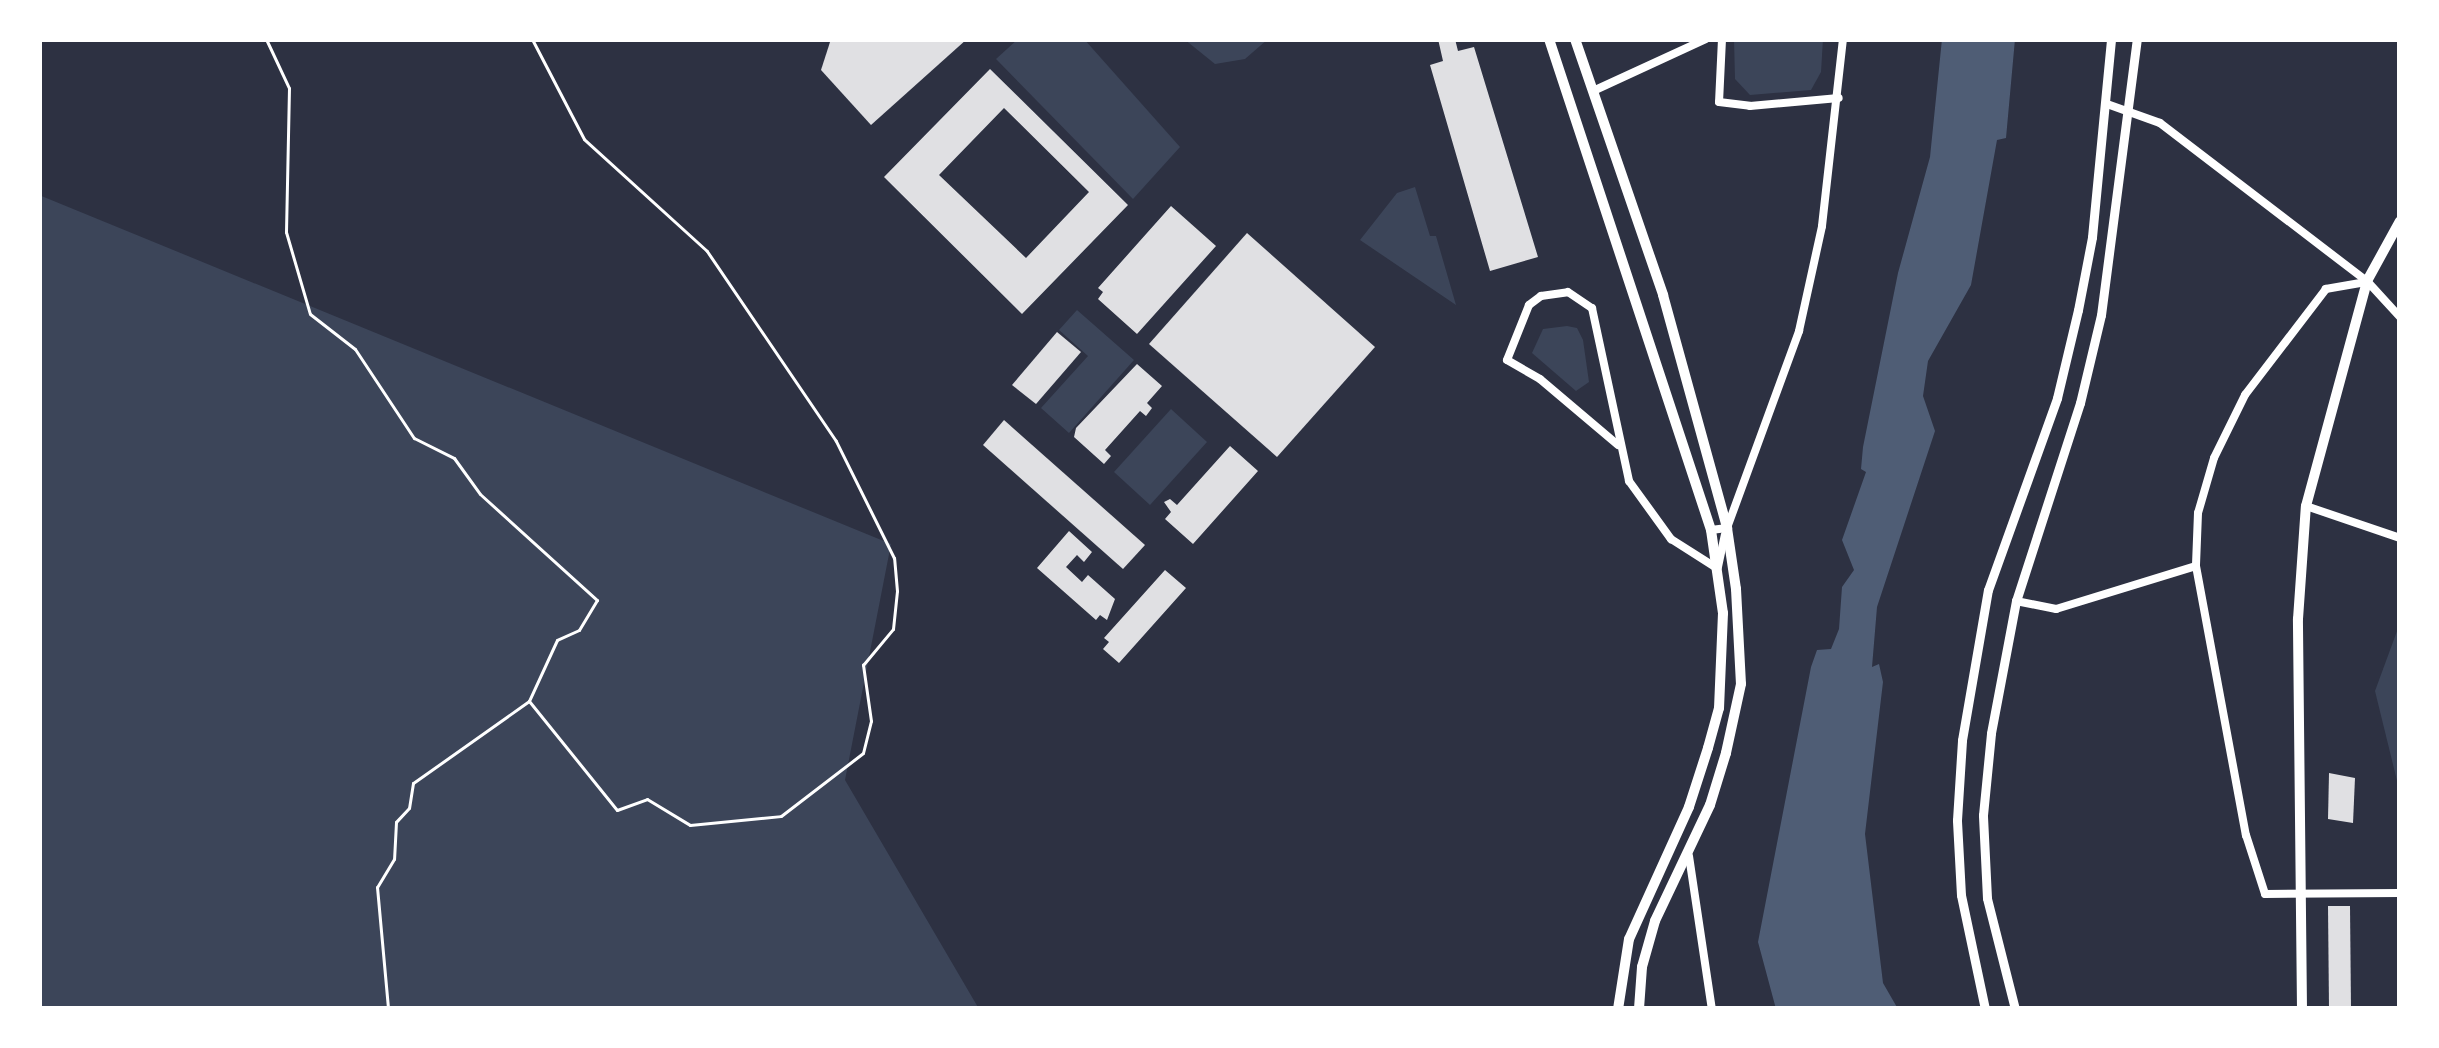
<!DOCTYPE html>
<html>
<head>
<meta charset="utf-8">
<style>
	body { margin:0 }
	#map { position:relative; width:2439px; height:1048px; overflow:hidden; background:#2d3142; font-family:Inter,sans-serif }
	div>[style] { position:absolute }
	.green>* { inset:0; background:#3c4559 }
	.water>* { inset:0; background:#4f5d75 }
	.building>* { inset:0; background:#e0e0e3 }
	.path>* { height:3px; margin:-1.5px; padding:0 1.5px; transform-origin:1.5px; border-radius:1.5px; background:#fff }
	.minor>* { height:8px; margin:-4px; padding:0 4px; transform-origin:4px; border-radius:4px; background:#fff }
	.tertiary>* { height:9px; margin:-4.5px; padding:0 4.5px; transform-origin:4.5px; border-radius:4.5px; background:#fff }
	.secondary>* { height:10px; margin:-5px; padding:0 5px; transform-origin:5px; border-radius:5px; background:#fff }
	span { translate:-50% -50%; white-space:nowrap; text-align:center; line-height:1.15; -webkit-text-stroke:10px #fff; paint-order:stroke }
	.frame { position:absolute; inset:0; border:42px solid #fff; pointer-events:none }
</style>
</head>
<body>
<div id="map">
	<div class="green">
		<i style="clip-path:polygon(1018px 39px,1084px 39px,1180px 147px,1133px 199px,996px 59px)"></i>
		<i style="clip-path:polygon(1184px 39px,1268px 39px,1245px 59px,1215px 64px)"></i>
		<i style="clip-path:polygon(1734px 39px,1823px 39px,1821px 72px,1811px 90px,1750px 95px,1735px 79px)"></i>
		<i style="clip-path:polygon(1415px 187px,1430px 236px,1436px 236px,1456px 305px,1360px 240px,1397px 193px)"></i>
		<i style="clip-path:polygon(39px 195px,891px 544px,845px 780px,979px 1009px,39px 1009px)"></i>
		<i style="clip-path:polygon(1077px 310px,1134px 360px,1069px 433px,1041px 408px,1088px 356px,1059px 330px)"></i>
		<i style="clip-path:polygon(1567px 326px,1577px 328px,1583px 340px,1589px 382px,1576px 391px,1532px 353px,1543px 329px)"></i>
		<i style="clip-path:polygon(1171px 409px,1207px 442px,1150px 505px,1114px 472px)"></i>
		<i style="clip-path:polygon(2400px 623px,2400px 793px,2375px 691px)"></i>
	</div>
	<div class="water">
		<i style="clip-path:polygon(1942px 39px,2015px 39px,2006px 138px,1997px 140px,1971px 285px,1928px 361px,1923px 396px,1935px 431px,1877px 607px,1872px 667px,1879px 664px,1883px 682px,1865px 834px,1883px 983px,1898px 1009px,1776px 1009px,1758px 942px,1811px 667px,1817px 650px,1831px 649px,1839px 629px,1842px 587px,1854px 570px,1842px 540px,1866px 472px,1861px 469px,1863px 447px,1898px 273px,1930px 157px)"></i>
	</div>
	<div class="building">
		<i style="clip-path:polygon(831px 39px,967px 39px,871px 125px,821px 70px)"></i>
		<i style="clip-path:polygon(1438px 39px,1455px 39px,1458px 51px,1474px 47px,1538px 257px,1490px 271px,1430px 65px,1443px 61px)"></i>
		<i style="clip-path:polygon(evenodd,990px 69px,1128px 205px,1022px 314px,884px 177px,990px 69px,1004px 108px,1089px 192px,1026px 258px,939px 175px,1004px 108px)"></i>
		<i style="clip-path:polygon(1171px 206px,1216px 246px,1137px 334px,1098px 299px,1103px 292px,1098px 288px)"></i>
		<i style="clip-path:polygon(1247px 233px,1375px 347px,1277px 457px,1149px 344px)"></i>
		<i style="clip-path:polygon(1057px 332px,1081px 352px,1036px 404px,1012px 385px)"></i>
		<i style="clip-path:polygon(1137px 364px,1162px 386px,1147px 403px,1152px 408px,1146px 416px,1140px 411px,1105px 450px,1111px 456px,1104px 464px,1074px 437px,1076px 428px)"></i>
		<i style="clip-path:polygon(1004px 420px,1145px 545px,1123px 569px,983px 445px)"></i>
		<i style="clip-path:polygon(1230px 446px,1258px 471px,1193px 544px,1165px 519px,1171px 512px,1164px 502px,1170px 499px,1177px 505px)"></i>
		<i style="clip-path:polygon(1069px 531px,1092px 552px,1084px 562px,1077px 555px,1066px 567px,1082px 582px,1088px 575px,1115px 599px,1107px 620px,1100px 615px,1096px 620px,1037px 568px)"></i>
		<i style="clip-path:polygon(1165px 570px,1186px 588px,1119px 663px,1103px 649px,1109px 642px,1104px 638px)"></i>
		<i style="clip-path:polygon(2329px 773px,2355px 778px,2353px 823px,2328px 819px)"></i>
		<i style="clip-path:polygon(2328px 906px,2350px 906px,2351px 1009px,2329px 1009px)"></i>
	</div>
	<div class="path">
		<i style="left:266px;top:39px;width:54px;rotate:64.9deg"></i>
		<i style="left:289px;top:88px;width:144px;rotate:91.2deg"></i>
		<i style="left:286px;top:232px;width:85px;rotate:73.7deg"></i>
		<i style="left:310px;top:314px;width:57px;rotate:37.9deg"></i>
		<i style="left:355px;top:349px;width:107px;rotate:56.5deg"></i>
		<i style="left:414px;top:438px;width:45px;rotate:26.6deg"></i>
		<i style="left:454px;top:458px;width:44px;rotate:54.2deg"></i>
		<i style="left:480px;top:494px;width:158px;rotate:42.2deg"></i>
		<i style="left:597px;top:600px;width:35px;rotate:121deg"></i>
		<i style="left:579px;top:630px;width:24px;rotate:156deg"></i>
		<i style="left:557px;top:640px;width:67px;rotate:114.7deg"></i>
		<i style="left:529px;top:701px;width:142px;rotate:144.7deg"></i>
		<i style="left:413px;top:783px;width:25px;rotate:99deg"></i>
		<i style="left:409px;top:808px;width:19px;rotate:133deg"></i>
		<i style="left:396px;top:822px;width:37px;rotate:93deg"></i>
		<i style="left:394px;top:859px;width:33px;rotate:121deg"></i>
		<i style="left:377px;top:887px;width:122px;rotate:84.8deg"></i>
		<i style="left:529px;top:701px;width:140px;rotate:51.1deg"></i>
		<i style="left:617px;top:810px;width:32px;rotate:-20deg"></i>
		<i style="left:647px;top:799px;width:50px;rotate:31.2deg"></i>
		<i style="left:690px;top:825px;width:91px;rotate:-5.6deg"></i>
		<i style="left:781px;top:816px;width:103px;rotate:-37.5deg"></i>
		<i style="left:863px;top:753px;width:33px;rotate:-76deg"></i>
		<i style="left:871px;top:721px;width:57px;rotate:-98.1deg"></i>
		<i style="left:863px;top:665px;width:47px;rotate:-50.2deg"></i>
		<i style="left:893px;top:629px;width:38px;rotate:-84deg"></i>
		<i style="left:897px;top:591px;width:33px;rotate:-95deg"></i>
		<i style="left:894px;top:558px;width:131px;rotate:-116.4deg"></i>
		<i style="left:836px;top:441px;width:230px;rotate:-124.2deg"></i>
		<i style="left:707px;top:251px;width:166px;rotate:-137.7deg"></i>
		<i style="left:584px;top:139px;width:113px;rotate:-117.5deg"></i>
	</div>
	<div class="minor">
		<i style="left:1722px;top:39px;width:63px;rotate:92.7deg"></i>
		<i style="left:1719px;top:102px;width:31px;rotate:7deg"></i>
		<i style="left:1750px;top:106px;width:89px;rotate:-5.1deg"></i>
		<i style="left:1593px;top:91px;width:124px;rotate:-24.7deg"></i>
		<i style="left:2107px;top:104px;width:56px;rotate:19.7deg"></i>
		<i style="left:2160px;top:123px;width:260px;rotate:37.4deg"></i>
		<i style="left:2367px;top:281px;width:49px;rotate:47.5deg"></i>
		<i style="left:2366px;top:282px;width:41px;rotate:170.1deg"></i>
		<i style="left:2326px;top:289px;width:133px;rotate:127.4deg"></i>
		<i style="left:2245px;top:395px;width:70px;rotate:116.2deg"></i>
		<i style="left:2214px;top:458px;width:57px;rotate:106.2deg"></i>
		<i style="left:2198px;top:513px;width:53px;rotate:92.2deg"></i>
		<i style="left:2196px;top:566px;width:274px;rotate:79.5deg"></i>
		<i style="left:2246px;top:835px;width:62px;rotate:72.1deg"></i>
		<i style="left:2265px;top:894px;width:135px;rotate:-0.4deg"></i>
		<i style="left:1618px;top:445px;width:102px;rotate:-139.8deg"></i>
		<i style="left:1540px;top:379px;width:38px;rotate:-150deg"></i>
		<i style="left:1507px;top:360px;width:59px;rotate:-68.2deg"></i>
		<i style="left:1529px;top:305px;width:15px;rotate:-37deg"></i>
		<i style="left:1541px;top:296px;width:27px;rotate:-8deg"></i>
		<i style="left:1568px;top:292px;width:29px;rotate:34deg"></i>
		<i style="left:1592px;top:308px;width:177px;rotate:77.9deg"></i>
		<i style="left:1629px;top:481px;width:72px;rotate:54.1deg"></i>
		<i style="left:1671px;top:539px;width:52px;rotate:32.5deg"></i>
		<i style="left:2306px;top:506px;width:99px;rotate:18.8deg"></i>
		<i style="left:1711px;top:530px;width:16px;rotate:-7deg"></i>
		<i style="left:1727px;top:528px;width:210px;rotate:-69.9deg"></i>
		<i style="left:1799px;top:331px;width:107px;rotate:-77.6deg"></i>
		<i style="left:1822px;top:226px;width:188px;rotate:-83.6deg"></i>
		<i style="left:1718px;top:567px;width:33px;rotate:-78deg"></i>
		<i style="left:2016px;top:601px;width:41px;rotate:11.3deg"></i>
		<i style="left:2056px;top:609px;width:146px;rotate:-17.1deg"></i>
		<i style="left:1689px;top:856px;width:155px;rotate:81.5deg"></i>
	</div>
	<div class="tertiary">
		<i style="left:1985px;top:1009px;width:116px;rotate:-101.9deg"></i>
		<i style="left:1961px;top:895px;width:75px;rotate:-93.1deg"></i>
		<i style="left:1957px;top:820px;width:80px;rotate:-86.4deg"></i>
		<i style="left:1962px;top:740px;width:152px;rotate:-80.2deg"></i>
		<i style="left:1988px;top:590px;width:204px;rotate:-70.2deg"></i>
		<i style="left:2057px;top:398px;width:90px;rotate:-76.6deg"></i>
		<i style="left:2078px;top:310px;width:74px;rotate:-79.1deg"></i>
		<i style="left:2092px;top:237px;width:199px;rotate:-84.5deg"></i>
		<i style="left:2015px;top:1009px;width:114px;rotate:-104.2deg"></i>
		<i style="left:1987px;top:898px;width:83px;rotate:-92.8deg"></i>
		<i style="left:1983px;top:815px;width:82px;rotate:-84.4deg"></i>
		<i style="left:1991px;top:733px;width:134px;rotate:-79.3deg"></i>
		<i style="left:2016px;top:601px;width:208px;rotate:-72.1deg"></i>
		<i style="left:2080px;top:403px;width:90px;rotate:-76.6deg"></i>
		<i style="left:2101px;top:315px;width:278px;rotate:-82.6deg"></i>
	</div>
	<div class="secondary">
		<i style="left:1549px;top:39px;width:517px;rotate:71.74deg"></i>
		<i style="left:1711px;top:530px;width:84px;rotate:81.8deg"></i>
		<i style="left:1723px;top:613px;width:95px;rotate:92.4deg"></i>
		<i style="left:1719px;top:708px;width:41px;rotate:105.4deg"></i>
		<i style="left:1708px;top:748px;width:62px;rotate:107.9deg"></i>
		<i style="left:1689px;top:807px;width:145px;rotate:114.4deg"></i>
		<i style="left:1629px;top:939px;width:71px;rotate:98.9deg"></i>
		<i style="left:1575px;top:39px;width:271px;rotate:71deg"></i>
		<i style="left:1663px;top:295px;width:242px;rotate:74.6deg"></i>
		<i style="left:1727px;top:528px;width:62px;rotate:81.6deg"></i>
		<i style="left:1736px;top:589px;width:95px;rotate:87deg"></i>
		<i style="left:1741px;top:684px;width:71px;rotate:102.3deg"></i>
		<i style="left:1726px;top:753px;width:54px;rotate:107.1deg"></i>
		<i style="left:1710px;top:805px;width:128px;rotate:115.4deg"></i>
		<i style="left:1655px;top:921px;width:48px;rotate:105.8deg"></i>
		<i style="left:1642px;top:967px;width:42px;rotate:94.1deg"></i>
		<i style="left:2302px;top:1009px;width:390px;rotate:-90.6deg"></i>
		<i style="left:2298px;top:619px;width:113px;rotate:-86deg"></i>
		<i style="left:2306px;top:506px;width:233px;rotate:-74.8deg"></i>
		<i style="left:2367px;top:281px;width:68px;rotate:-61.2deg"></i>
	</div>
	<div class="frame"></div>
</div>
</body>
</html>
